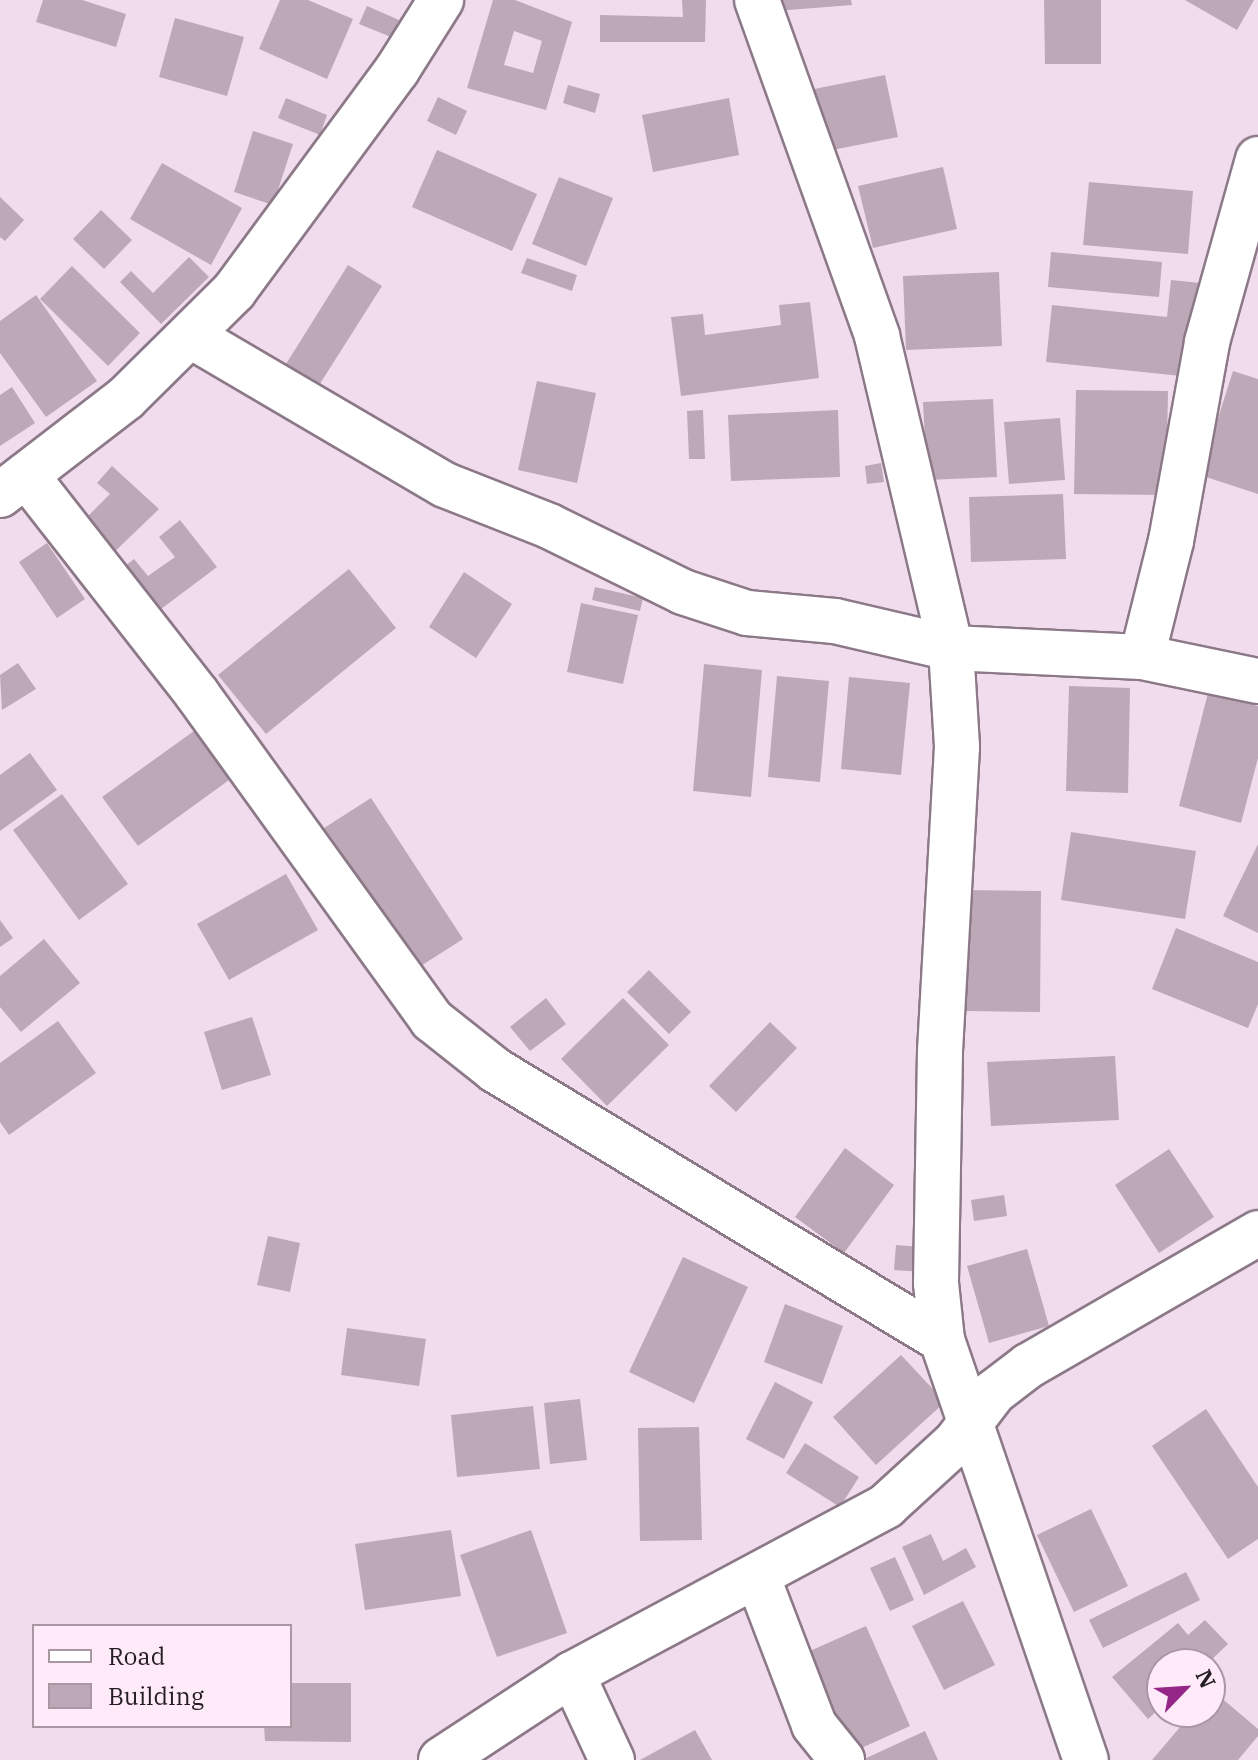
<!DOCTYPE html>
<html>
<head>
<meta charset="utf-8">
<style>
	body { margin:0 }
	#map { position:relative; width:1258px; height:1760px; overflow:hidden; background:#f1dced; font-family:"IBM Plex Serif",serif }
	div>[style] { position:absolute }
	.building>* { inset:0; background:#bca8b7 }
	.roads { filter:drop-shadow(2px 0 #8c7988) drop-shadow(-2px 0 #8c7988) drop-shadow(0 2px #8c7988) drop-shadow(0 -2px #8c7988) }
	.minor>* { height:44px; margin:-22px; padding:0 22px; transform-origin:22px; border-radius:22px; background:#fff }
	span { translate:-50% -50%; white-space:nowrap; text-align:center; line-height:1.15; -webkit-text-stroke:6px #ffeafa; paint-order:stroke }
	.legend { position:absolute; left:32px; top:1624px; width:260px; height:104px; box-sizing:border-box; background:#ffeafa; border:2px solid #a798a4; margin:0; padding:10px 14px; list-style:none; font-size:24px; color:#241d22 }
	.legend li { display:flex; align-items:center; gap:16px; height:40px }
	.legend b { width:40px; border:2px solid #a798a4 }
	.north { position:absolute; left:1146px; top:1648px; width:80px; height:80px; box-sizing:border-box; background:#ffeafa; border:2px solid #a798a4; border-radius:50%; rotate:65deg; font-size:22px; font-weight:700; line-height:32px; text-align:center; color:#241d22 }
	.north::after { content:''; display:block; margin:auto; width:28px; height:36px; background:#942687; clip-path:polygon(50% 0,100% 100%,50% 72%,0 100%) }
</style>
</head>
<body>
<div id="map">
	<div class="building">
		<i style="clip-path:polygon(43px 0,82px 0,126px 14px,116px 47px,36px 22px)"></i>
		<i style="clip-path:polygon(280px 0,308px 0,353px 19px,327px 79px,259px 49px)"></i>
		<i style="clip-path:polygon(evenodd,493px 0,515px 0,572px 22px,546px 110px,467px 88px,493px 0,514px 31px,542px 41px,533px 73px,504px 65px,514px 31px)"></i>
		<i style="clip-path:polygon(682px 0,706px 0,705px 42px,600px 42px,600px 15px,683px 17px)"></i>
		<i style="clip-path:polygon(775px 0,851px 0,852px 5px,776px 11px)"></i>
		<i style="clip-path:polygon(1044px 0,1101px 0,1101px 64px,1045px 64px)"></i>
		<i style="clip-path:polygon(1185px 0,1254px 0,1237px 30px)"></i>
		<i style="clip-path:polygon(367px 6px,399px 20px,391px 37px,359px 24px)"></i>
		<i style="clip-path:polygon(175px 18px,244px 37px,227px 96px,159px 77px)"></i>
		<i style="clip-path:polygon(885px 75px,898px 137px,817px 153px,804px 91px)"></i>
		<i style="clip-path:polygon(568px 85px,600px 94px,595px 113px,563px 103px)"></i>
		<i style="clip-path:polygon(438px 97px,467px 111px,456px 135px,427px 121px)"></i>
		<i style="clip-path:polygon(286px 98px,327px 115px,320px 135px,278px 118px)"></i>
		<i style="clip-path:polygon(729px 98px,739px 155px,653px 172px,642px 115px)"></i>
		<i style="clip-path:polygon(253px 131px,293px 144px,273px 205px,234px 192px)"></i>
		<i style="clip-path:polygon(437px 150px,537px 194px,512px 251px,412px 207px)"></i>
		<i style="clip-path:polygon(162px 163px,242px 208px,211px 265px,130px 219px)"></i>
		<i style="clip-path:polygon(943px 167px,957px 229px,873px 248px,858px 186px)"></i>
		<i style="clip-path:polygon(559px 177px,613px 198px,586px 266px,532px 244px)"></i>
		<i style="clip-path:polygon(1089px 182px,1193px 191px,1188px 254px,1083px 245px)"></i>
		<i style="clip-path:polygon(0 197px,24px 220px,5px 241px,0 237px)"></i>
		<i style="clip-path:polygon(101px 210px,132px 240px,104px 269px,73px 239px)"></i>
		<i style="clip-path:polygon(1051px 252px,1162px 262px,1159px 297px,1048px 287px)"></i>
		<i style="clip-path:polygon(189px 257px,209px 277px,161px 324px,120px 282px,131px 271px,153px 293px)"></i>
		<i style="clip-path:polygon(527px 258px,577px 275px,572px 291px,521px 273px)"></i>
		<i style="clip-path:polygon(348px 265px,382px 286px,309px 401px,276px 380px)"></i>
		<i style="clip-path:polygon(72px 266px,140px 333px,108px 366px,40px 299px)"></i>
		<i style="clip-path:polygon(999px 272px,1002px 346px,906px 350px,903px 276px)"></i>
		<i style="clip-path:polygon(1171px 280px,1201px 283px,1191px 377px,1046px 362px,1052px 305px,1167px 317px)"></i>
		<i style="clip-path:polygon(36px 295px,97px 381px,46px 417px,0 353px,0 321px)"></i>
		<i style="clip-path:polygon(810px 302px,819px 378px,681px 396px,671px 317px,703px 314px,705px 335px,781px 325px,779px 305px)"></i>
		<i style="clip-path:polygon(1233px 371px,1258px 379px,1258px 494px,1200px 475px)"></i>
		<i style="clip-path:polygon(537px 381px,596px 393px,577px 483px,518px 470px)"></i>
		<i style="clip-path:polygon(12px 387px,35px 423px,0 446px,0 395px)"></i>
		<i style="clip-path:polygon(1076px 390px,1168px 391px,1166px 495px,1074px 494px)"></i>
		<i style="clip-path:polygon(993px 399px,997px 477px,927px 480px,923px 402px)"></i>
		<i style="clip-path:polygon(703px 410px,705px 459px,689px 459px,687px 411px)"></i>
		<i style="clip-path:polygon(838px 410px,840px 477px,731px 481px,728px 415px)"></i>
		<i style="clip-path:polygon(1060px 418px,1065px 480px,1009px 484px,1004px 422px)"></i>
		<i style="clip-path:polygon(881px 463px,884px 482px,867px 484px,865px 466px)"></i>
		<i style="clip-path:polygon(112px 466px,159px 509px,106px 560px,70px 498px,88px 516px,110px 494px,97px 483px)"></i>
		<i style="clip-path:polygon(1063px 494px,1066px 559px,971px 562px,969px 497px)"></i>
		<i style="clip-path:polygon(180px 520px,217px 567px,149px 618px,115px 574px,134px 559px,148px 576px,175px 557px,159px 537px)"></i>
		<i style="clip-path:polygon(47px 543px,85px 599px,57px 618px,19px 562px)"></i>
		<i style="clip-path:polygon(349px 569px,396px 628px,266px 734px,218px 675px)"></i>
		<i style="clip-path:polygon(464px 572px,512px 604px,476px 658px,429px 627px)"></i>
		<i style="clip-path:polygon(595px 587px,643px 598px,640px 611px,592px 600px)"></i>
		<i style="clip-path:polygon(581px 603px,638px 615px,623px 684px,567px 672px)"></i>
		<i style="clip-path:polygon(18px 663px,36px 689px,2px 710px,0 675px)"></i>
		<i style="clip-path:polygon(704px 664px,762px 670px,751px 797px,693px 791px)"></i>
		<i style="clip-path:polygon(777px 676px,829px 681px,820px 782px,768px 777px)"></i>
		<i style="clip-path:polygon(849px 677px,910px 683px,901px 775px,841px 769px)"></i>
		<i style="clip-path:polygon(1069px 686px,1130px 688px,1128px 793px,1066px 791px)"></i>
		<i style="clip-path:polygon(1208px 693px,1258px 706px,1258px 758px,1241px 823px,1179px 806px)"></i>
		<i style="clip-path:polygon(201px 726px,236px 775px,138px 846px,102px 797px)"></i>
		<i style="clip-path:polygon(30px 753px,57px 790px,0 831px,0 775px)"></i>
		<i style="clip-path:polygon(62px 794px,128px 884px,79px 920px,13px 830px)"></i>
		<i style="clip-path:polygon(371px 798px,463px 939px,413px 971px,321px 830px)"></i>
		<i style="clip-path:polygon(1071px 832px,1196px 851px,1185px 919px,1061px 900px)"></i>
		<i style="clip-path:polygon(1258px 844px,1258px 933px,1223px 916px)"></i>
		<i style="clip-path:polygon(286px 874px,318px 930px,229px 980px,197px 924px)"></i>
		<i style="clip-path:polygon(967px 890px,1041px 891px,1040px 1012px,966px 1011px)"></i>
		<i style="clip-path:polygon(0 920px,13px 938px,0 947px)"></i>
		<i style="clip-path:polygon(1176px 928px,1258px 962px,1258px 1004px,1248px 1028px,1152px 989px)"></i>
		<i style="clip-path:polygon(44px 939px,80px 983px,21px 1032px,0 1007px,0 976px)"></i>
		<i style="clip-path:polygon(649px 970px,691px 1012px,669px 1034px,627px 992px)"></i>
		<i style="clip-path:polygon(546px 998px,566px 1024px,530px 1051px,510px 1027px)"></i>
		<i style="clip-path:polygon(623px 998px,669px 1045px,607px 1106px,561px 1059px)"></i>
		<i style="clip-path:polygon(252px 1017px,271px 1075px,222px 1090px,204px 1032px)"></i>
		<i style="clip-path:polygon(58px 1021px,96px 1073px,9px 1135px,0 1122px,0 1063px)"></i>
		<i style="clip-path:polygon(770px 1022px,797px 1048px,736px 1112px,709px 1086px)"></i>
		<i style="clip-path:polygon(1115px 1056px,1119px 1120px,991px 1126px,987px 1062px)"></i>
		<i style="clip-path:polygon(845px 1148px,894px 1185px,844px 1253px,795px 1217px)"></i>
		<i style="clip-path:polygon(1169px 1149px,1214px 1217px,1159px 1253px,1115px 1185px)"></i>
		<i style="clip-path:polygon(1004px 1195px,1007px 1216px,974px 1221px,971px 1200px)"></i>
		<i style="clip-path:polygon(268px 1236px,300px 1243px,290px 1292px,257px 1285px)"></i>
		<i style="clip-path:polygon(896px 1245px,923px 1247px,922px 1272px,894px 1270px)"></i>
		<i style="clip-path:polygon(1027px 1249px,1049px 1326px,989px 1343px,967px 1266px)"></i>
		<i style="clip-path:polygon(683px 1257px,748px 1287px,694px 1403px,629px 1372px)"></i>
		<i style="clip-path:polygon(785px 1304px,843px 1326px,822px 1384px,764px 1362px)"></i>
		<i style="clip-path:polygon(347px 1328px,426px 1339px,419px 1386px,341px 1375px)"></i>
		<i style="clip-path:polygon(901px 1355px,945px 1402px,876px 1465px,833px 1417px)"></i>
		<i style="clip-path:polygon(775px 1382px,813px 1402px,784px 1459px,746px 1439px)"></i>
		<i style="clip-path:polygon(580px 1399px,587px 1460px,550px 1464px,544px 1403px)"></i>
		<i style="clip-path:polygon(533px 1406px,540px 1469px,457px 1477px,451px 1415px)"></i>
		<i style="clip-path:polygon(1206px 1409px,1258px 1487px,1258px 1539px,1228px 1559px,1152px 1446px)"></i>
		<i style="clip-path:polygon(699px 1427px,702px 1540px,640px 1541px,638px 1428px)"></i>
		<i style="clip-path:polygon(805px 1443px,859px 1477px,840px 1507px,786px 1473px)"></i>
		<i style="clip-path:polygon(1091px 1509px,1128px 1586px,1074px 1612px,1037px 1535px)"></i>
		<i style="clip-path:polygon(451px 1530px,461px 1596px,365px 1610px,355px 1544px)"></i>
		<i style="clip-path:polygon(531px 1530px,567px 1633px,497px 1657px,460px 1555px)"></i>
		<i style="clip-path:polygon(931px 1534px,943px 1561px,966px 1548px,976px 1567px,924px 1595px,902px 1547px)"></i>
		<i style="clip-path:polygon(895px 1557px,914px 1600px,890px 1611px,870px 1568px)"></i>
		<i style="clip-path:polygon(1186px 1572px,1200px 1600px,1103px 1648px,1089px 1620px)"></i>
		<i style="clip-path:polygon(963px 1601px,995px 1665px,944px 1690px,912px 1626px)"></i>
		<i style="clip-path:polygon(1205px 1620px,1228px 1644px,1207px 1664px,1162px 1664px,1162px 1706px,1148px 1719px,1112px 1677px,1178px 1623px,1188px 1635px)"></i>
		<i style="clip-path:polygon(866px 1626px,910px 1726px,846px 1755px,801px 1655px)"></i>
		<i style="clip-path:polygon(290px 1683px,351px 1683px,351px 1742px,265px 1741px,264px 1726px,290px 1726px)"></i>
		<i style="clip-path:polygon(1212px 1690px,1258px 1729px,1258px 1736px,1238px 1760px,1152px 1760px,1193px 1712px,1210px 1712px)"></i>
		<i style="clip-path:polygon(695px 1730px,712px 1760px,640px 1760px)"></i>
		<i style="clip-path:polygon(925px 1731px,938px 1760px,862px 1760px)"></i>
	</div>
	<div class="roads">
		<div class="minor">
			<i style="left:757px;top:0;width:357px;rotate:70.3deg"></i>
			<i style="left:877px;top:336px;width:321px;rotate:76.7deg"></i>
			<i style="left:951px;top:648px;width:99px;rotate:86.5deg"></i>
			<i style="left:957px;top:747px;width:305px;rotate:93.2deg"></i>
			<i style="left:940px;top:1052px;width:231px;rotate:91deg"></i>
			<i style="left:936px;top:1283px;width:57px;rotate:84deg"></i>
			<i style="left:942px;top:1340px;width:444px;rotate:71.1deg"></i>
			<i style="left:191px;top:336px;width:294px;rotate:30.4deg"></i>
			<i style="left:445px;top:485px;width:112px;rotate:21.5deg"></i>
			<i style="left:549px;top:526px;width:149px;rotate:26.2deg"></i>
			<i style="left:683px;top:592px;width:67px;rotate:18.2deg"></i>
			<i style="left:747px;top:613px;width:88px;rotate:5.2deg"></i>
			<i style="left:835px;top:621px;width:119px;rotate:13.1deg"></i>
			<i style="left:951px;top:648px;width:191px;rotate:2.7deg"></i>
			<i style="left:1142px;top:657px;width:118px;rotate:11.7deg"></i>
			<i style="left:26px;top:475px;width:278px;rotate:52deg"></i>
			<i style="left:197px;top:694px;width:402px;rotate:54.2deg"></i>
			<i style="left:432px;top:1020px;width:80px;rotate:38.4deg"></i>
			<i style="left:495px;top:1070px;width:522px;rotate:31.13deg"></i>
			<i style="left:0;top:495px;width:159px;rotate:-37.6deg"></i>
			<i style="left:126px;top:398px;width:152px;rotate:-44.7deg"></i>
			<i style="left:234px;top:291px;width:275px;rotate:-53.6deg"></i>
			<i style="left:397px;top:70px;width:83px;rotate:-57.8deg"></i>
			<i style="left:1142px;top:657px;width:120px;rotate:-76deg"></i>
			<i style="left:1171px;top:541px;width:202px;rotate:-79.7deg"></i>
			<i style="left:1207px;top:342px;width:190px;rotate:-74.4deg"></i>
			<i style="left:758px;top:1578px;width:157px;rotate:69.1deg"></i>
			<i style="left:814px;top:1725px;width:45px;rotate:51.3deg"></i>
			<i style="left:572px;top:1674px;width:95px;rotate:65.1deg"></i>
			<i style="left:441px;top:1760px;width:157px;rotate:-33.3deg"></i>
			<i style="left:572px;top:1674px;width:356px;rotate:-28.1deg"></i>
			<i style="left:886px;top:1506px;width:93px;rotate:-42.4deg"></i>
			<i style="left:955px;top:1443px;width:64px;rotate:-52.6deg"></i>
			<i style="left:994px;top:1392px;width:43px;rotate:-37.4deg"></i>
			<i style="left:1028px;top:1366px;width:266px;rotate:-30deg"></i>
		</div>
	</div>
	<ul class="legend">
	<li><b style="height:10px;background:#fff"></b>Road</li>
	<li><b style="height:22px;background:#bca8b7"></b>Building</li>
	</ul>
	<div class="north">N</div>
</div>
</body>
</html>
